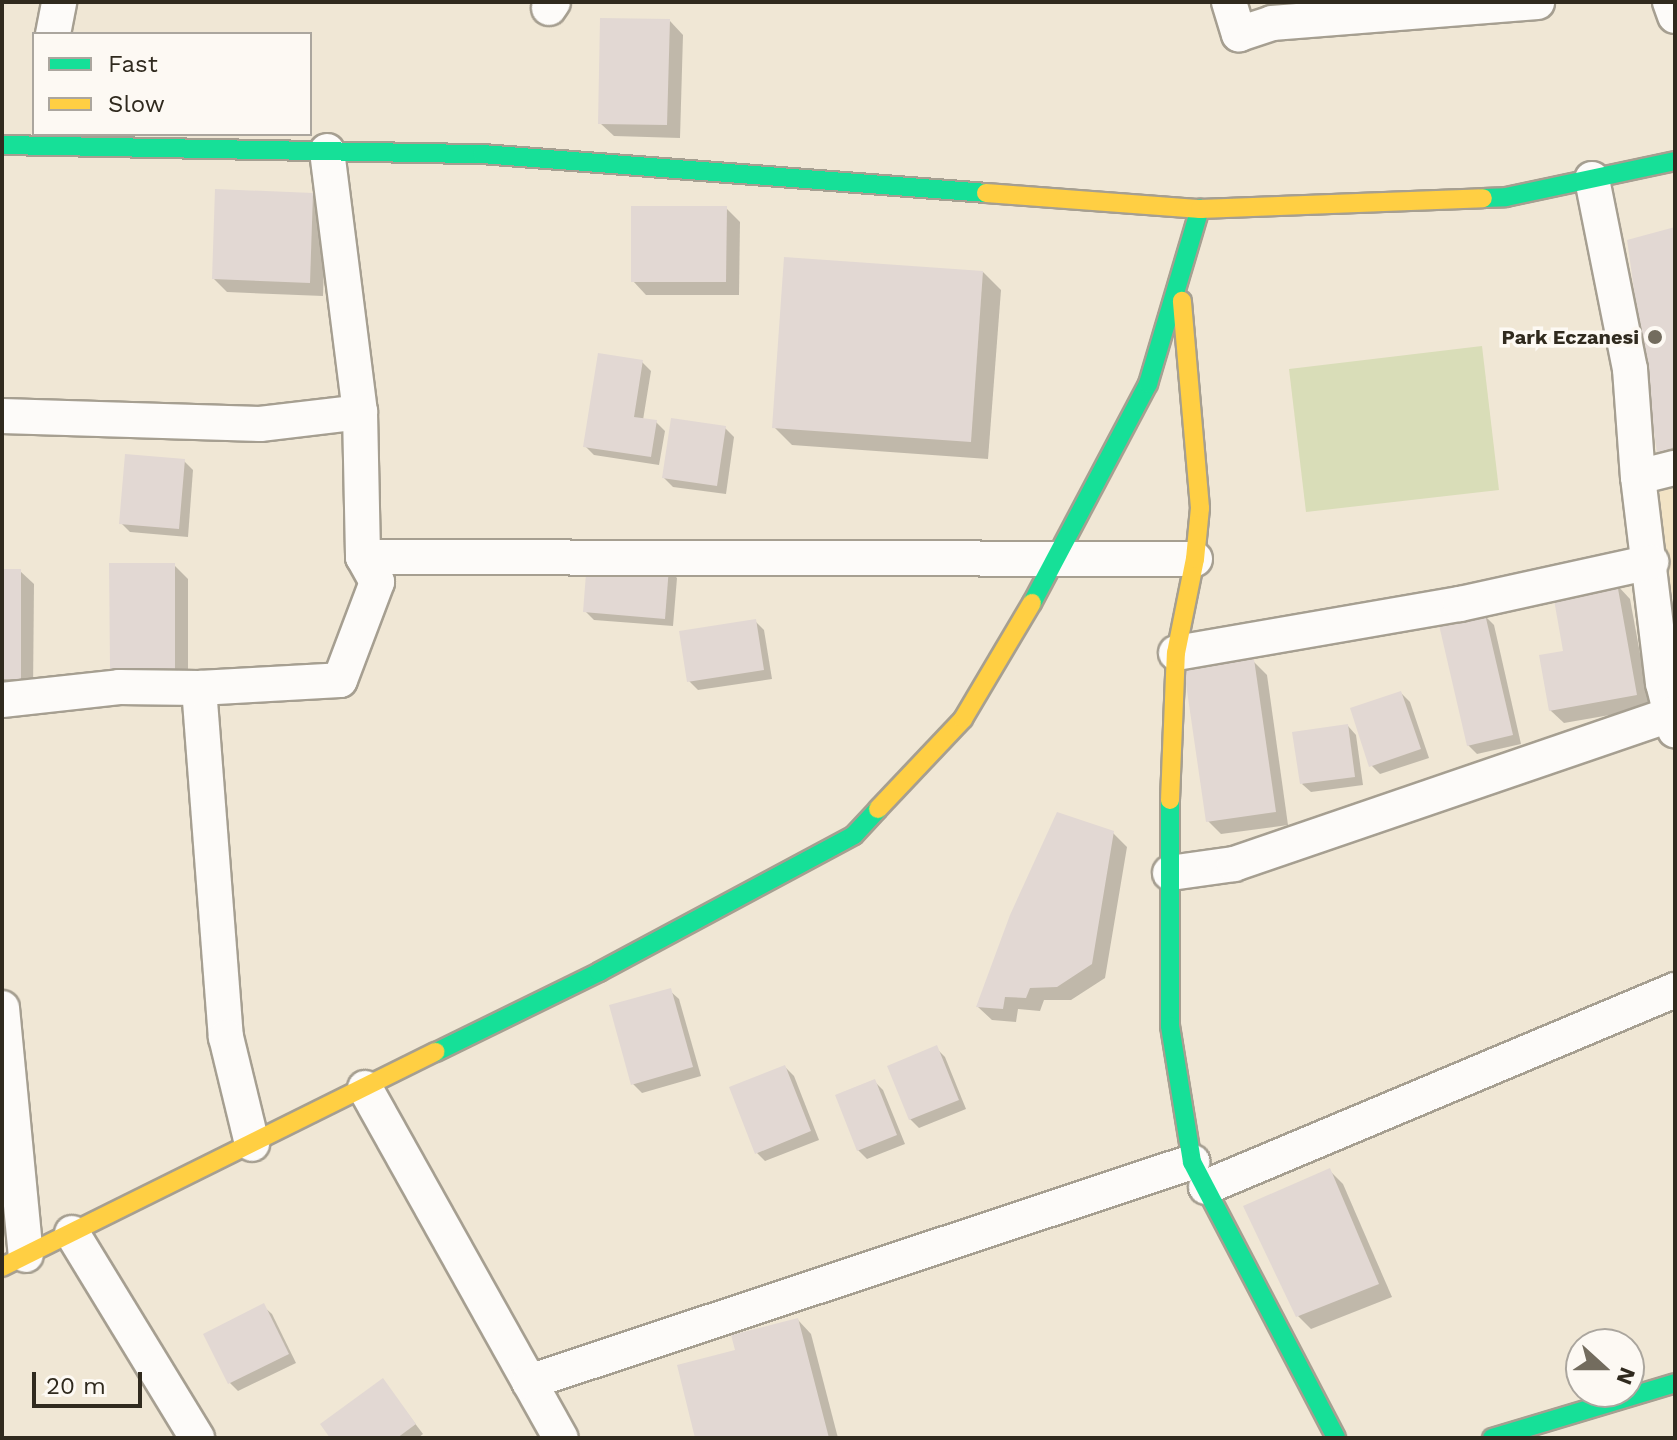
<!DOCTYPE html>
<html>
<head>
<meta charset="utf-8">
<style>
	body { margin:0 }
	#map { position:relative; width:1677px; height:1440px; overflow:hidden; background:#f0e7d5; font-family:"Work Sans",sans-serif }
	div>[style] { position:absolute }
	.built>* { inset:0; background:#f2e3c5 }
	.green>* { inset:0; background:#d9ddb8 }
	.shadow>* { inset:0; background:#0003 }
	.building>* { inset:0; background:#e2d8d3 }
	.roads { filter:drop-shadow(2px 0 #a69f91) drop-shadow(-2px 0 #a69f91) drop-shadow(0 2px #a69f91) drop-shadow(0 -2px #a69f91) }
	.street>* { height:34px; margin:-17px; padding:0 17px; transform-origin:17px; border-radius:17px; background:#fdfbf9 }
	.fast>* { height:18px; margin:-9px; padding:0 9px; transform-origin:9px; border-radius:9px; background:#16e098 }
	.slow>* { height:18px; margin:-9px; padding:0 9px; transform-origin:9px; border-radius:9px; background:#ffcf43 }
	.dots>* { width:22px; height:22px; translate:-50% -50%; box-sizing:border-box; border:4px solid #fdf9f3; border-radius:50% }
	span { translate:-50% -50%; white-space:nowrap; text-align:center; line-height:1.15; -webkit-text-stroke:7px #fdf9f3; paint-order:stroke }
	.poi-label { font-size:20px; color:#302a1e; font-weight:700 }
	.right { translate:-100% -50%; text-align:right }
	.frame { position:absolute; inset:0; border:4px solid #302a1e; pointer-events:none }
	.legend { position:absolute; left:32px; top:32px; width:280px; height:104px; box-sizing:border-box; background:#fdf9f3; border:2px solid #aba69e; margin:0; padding:10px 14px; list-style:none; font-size:24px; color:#302a1e }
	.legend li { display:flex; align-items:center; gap:16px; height:40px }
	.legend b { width:40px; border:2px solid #aba69e }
	.north { position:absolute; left:1565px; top:1328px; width:80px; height:80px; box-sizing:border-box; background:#fdf9f3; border:2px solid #aba69e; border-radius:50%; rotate:111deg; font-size:22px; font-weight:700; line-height:32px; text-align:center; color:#302a1e }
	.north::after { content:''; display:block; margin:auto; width:28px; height:36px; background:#736c5e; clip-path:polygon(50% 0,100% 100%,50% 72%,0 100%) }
	.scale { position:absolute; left:32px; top:1372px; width:110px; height:36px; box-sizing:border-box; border:4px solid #302a1e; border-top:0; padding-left:10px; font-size:24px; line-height:28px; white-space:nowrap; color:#302a1e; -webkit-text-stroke:6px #fdf9f3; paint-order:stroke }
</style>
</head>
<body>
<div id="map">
	<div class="built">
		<i style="clip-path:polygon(1675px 483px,1675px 604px,1646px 489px)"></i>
	</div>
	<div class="green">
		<i style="clip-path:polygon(1482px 346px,1499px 490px,1306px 512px,1289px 369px)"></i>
	</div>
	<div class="shadow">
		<i style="clip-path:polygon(670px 21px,683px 35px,680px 138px,614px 136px,600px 123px)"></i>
		<i style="clip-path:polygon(313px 195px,326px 208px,323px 296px,227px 292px,214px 279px)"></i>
		<i style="clip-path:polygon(726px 208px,740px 222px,739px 295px,646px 295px,633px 281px)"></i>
		<i style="clip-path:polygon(1675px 229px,1675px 468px,1659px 452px)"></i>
		<i style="clip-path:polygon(983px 272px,1001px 290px,988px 459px,792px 445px,774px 427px)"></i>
		<i style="clip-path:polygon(642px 362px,651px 371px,643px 420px,656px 422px,665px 431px,659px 465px,594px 455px,585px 446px)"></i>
		<i style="clip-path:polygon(725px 428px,734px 437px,726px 494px,673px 487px,664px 478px)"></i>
		<i style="clip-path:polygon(184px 461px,193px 470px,188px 537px,130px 532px,121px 523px)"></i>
		<i style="clip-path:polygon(174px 565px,188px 579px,188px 682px,125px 682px,112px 668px)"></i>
		<i style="clip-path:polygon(668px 569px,677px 578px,673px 626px,594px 620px,585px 611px)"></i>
		<i style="clip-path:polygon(2px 571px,20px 571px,34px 584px,33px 692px,2px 692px)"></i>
		<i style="clip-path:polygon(1617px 585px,1630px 599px,1650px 708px,1564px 723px,1550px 710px,1565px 652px)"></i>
		<i style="clip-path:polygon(1485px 616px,1494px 625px,1521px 744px,1477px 754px,1468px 745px)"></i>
		<i style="clip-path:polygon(755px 621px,764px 630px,772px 679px,698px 690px,689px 681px)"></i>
		<i style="clip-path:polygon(1253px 661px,1267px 675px,1288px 825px,1221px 834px,1208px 821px)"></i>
		<i style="clip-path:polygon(1401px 693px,1410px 702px,1429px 758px,1380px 774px,1371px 765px)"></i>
		<i style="clip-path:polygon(1348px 726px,1356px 735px,1363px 785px,1311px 792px,1302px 784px)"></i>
		<i style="clip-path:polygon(1113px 833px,1127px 847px,1105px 978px,1071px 1000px,1044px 1000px,1040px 1011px,1018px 1009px,1016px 1022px,992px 1020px,978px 1007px)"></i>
		<i style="clip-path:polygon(670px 991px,679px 999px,701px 1076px,642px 1093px,633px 1084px)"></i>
		<i style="clip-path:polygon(936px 1048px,945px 1057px,966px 1109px,919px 1128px,910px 1119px)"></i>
		<i style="clip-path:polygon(785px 1067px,794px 1076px,819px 1140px,765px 1161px,756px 1152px)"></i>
		<i style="clip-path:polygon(874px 1081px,883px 1090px,905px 1144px,867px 1159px,858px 1150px)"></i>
		<i style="clip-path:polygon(1329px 1170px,1343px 1184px,1392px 1297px,1311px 1329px,1298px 1316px)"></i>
		<i style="clip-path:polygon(263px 1306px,272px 1314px,296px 1363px,238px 1391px,229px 1382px)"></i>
		<i style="clip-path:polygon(798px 1320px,811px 1334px,838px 1438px,697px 1438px,738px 1351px)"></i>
		<i style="clip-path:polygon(383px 1381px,423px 1434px,418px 1438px,333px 1438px)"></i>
	</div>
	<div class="building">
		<i style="clip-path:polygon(600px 18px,670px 19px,667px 125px,598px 124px)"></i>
		<i style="clip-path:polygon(215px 189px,313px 193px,310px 283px,212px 279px)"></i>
		<i style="clip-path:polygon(631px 206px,727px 206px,726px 282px,631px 282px)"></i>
		<i style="clip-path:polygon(1675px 227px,1675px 447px,1657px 453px,1627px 240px)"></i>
		<i style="clip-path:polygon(784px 257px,983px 271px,971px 442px,772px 428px)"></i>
		<i style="clip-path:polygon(598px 353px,643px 360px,634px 417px,657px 420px,651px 457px,583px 447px)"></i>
		<i style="clip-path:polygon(671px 418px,726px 426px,717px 486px,662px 478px)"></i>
		<i style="clip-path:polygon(125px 454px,185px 459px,179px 529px,119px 524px)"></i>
		<i style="clip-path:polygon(587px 561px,669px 567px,665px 619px,583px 612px)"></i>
		<i style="clip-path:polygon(109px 563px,175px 563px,175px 669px,110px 669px)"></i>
		<i style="clip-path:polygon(2px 569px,21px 569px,21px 679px,2px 679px)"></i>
		<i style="clip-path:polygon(1617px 583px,1637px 695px,1549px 711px,1539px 655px,1563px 651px,1553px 594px)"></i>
		<i style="clip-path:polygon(1485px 614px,1513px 735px,1467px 746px,1439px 625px)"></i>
		<i style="clip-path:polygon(756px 619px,764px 670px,687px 682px,679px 631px)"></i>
		<i style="clip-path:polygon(1254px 659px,1276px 812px,1206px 822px,1184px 670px)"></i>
		<i style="clip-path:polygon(1401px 691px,1421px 749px,1369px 767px,1350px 708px)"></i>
		<i style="clip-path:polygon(1348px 724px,1355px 777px,1300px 784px,1292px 732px)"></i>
		<i style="clip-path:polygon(1057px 812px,1114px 831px,1092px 964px,1057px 987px,1030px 988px,1026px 998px,1005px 997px,1003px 1009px,976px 1007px,1010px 915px)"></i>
		<i style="clip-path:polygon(671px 988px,693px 1067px,631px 1085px,609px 1005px)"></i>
		<i style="clip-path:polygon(937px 1045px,959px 1100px,909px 1120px,887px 1066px)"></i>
		<i style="clip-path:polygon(785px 1065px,811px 1131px,755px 1154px,729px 1087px)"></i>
		<i style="clip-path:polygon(875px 1079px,897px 1135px,857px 1151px,835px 1095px)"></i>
		<i style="clip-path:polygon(1330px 1168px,1379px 1284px,1296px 1317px,1243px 1206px)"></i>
		<i style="clip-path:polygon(264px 1303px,289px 1354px,228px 1384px,203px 1334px)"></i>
		<i style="clip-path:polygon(798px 1318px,829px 1438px,695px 1438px,677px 1365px,735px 1350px,731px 1335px)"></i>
		<i style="clip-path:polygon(383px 1378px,416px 1424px,397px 1438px,330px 1438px,320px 1424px)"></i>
	</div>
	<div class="roads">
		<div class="street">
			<i style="left:1229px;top:2px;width:34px;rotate:73deg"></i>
			<i style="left:1239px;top:34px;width:35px;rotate:-18deg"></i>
			<i style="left:1272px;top:23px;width:266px;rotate:-4.5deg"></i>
			<i style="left:1670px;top:2px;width:15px;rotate:70deg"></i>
			<i style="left:549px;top:8px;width:7px;rotate:-56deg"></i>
			<i style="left:53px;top:34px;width:33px;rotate:-79deg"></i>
			<i style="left:327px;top:151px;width:263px;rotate:82.8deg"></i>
			<i style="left:360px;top:412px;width:145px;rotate:88.8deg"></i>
			<i style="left:363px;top:557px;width:832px;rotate:0.14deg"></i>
			<i style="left:1592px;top:179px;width:194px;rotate:78.7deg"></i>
			<i style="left:1630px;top:369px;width:108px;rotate:85.8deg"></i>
			<i style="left:1638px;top:477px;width:208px;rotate:83.1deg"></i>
			<i style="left:1663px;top:683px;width:49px;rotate:75.7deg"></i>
			<i style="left:2px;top:416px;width:258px;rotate:1.8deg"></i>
			<i style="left:260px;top:424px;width:101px;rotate:-6.8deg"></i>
			<i style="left:1638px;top:477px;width:38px;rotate:-14deg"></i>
			<i style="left:1176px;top:653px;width:288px;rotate:-9.8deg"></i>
			<i style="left:1460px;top:604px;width:196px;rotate:-12.4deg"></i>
			<i style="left:199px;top:688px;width:350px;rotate:85.6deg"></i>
			<i style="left:226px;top:1037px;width:110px;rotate:76.3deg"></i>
			<i style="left:2px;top:700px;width:118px;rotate:-6.3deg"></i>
			<i style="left:119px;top:687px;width:80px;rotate:0.7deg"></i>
			<i style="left:199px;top:688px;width:141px;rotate:-3.2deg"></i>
			<i style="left:340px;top:680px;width:105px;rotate:-69.3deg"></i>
			<i style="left:377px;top:582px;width:29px;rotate:-119deg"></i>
			<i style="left:1170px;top:873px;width:65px;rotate:-8deg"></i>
			<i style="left:1234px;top:864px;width:462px;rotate:-18.9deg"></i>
			<i style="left:2px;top:1008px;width:248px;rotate:84.5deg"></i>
			<i style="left:365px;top:1088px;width:401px;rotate:60.8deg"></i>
			<i style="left:1206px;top:1187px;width:509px;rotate:-22.78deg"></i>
			<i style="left:72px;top:1233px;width:240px;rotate:58.6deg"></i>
			<i style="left:529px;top:1382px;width:699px;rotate:-18.36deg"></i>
		</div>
		<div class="fast">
			<i style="left:2px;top:145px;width:480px;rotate:1.1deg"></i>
			<i style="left:482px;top:154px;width:506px;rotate:4.42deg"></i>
			<i style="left:1483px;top:198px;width:23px;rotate:-2deg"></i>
			<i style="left:1506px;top:197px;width:173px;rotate:-12deg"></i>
			<i style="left:1032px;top:603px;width:248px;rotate:-62.1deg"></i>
			<i style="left:1148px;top:384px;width:183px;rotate:-73.5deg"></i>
			<i style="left:1170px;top:800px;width:226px;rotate:90deg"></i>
			<i style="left:1170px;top:1026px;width:138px;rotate:80.8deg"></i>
			<i style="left:1192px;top:1162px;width:311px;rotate:62.4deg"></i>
			<i style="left:436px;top:1052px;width:182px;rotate:-26.1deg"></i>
			<i style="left:599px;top:972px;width:289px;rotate:-28.2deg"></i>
			<i style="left:854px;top:835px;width:35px;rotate:-47deg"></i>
			<i style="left:1492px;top:1438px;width:191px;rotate:-16.7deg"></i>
		</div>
		<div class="slow">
			<i style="left:986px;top:193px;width:215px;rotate:4.3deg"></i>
			<i style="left:1200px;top:209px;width:283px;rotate:-2.2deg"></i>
			<i style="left:1170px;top:800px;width:147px;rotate:-87.7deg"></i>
			<i style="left:1176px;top:653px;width:96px;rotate:-78.6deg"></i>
			<i style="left:1195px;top:559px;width:51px;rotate:-84.4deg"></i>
			<i style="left:1200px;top:508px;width:208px;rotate:-95deg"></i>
			<i style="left:878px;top:809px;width:124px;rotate:-46.6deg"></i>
			<i style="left:963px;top:719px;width:135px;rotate:-59.3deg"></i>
			<i style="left:2px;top:1267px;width:484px;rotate:-26.4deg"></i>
		</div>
	</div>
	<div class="dots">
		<i style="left:1655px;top:337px;background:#736c5e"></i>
	</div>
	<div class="poi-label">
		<span class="right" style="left:1639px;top:337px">Park Eczanesi</span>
	</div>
	<div class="frame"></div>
	<ul class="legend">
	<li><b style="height:10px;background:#16e098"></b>Fast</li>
	<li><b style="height:10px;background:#ffcf43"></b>Slow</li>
	</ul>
	<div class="north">N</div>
	<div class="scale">20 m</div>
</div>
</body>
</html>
